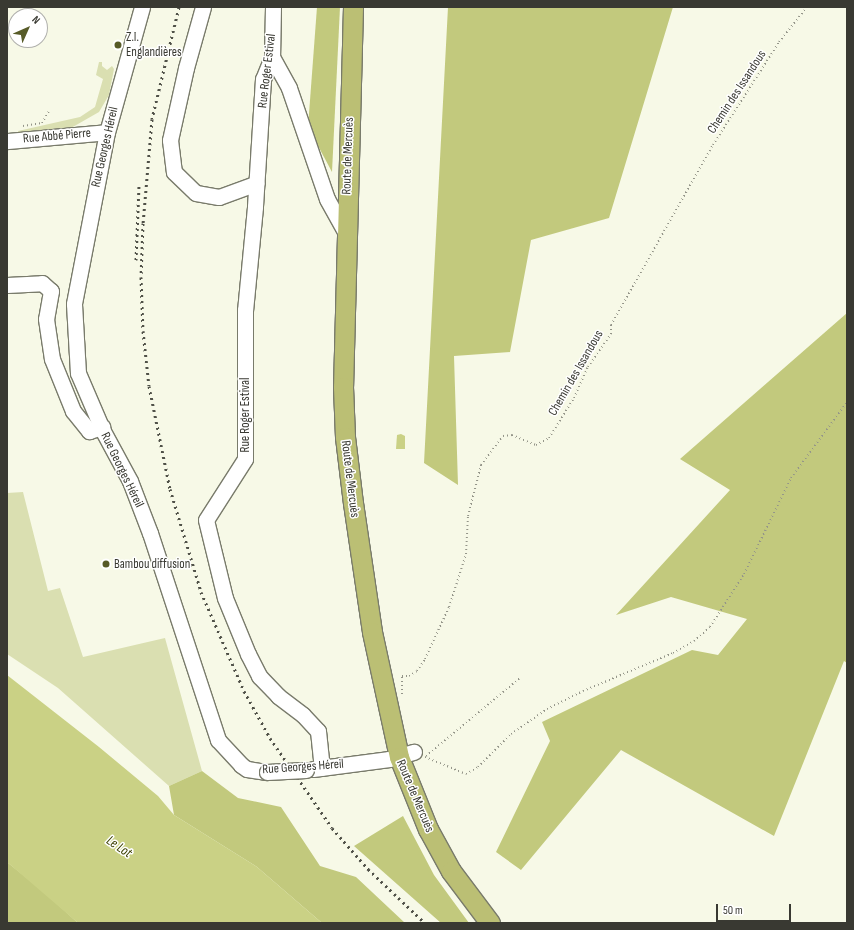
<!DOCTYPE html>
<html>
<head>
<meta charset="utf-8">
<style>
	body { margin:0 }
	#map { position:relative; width:854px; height:930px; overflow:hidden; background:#f7f9e7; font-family:"Sofia Sans Condensed",sans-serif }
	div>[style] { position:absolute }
	.green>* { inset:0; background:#dadfb1 }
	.forest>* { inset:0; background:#c2c97d }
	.water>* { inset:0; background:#cad185 }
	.path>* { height:2px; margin-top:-1px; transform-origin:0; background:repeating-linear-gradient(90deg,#949589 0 1px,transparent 0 4px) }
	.roads { filter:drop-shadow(1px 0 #797b6b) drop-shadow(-1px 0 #797b6b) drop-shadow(0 1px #797b6b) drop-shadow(0 -1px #797b6b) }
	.minor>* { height:15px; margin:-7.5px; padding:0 7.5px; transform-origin:7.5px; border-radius:7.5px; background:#fff }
	.major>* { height:19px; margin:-9.5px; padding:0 9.5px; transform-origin:9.5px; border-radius:9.5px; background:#bbbf74 }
	.rail>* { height:3px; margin-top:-1.5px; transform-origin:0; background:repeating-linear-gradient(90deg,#505148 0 2px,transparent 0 6px) }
	.bridges { filter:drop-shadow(1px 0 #797b6b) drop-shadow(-1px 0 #797b6b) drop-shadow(0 1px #797b6b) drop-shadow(0 -1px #797b6b) }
	.minor-bridge>* { height:15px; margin:-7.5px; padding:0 7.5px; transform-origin:7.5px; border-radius:7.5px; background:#fff }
	.dots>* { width:11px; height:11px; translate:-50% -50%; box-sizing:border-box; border:2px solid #fff; border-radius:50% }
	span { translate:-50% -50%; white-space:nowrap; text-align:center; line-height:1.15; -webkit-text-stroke:3px #fff; paint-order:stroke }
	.poi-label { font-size:13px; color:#393932 }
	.left { translate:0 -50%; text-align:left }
	.street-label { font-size:13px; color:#393932 }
	.water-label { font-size:14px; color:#3c4002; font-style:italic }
	.frame { position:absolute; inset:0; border:8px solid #393932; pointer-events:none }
	.north { position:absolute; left:8px; top:8px; width:40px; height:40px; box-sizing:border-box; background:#fff; border:1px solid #b0b0ad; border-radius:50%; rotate:45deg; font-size:11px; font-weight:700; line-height:16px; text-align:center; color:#393932 }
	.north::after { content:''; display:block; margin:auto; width:14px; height:18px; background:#575b28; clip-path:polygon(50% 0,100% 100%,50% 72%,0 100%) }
	.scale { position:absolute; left:716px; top:904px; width:75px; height:18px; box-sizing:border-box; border:2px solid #393932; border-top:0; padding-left:5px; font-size:12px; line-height:14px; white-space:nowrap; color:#393932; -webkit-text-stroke:3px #fff; paint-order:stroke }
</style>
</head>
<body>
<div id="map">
	<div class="green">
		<i style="clip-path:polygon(99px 62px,102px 62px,102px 66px,107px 70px,112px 66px,114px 69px,109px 95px,99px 112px,71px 128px,18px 134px,18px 131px,80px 117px,95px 107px,103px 79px,96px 75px)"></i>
		<i style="clip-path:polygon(23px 492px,48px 591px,60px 588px,83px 657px,165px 638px,202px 771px,169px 786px,58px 688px,7px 654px,7px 493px)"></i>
	</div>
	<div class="forest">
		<i style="clip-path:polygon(317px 7px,340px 7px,332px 172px,308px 127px)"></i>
		<i style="clip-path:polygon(448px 7px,673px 7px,609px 218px,531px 240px,510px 352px,454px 356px,458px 485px,424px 463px)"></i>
		<i style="clip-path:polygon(847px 313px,847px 663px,844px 661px,774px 836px,621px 750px,521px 870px,496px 852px,550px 741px,542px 722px,692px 650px,718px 655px,747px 619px,671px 597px,616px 615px,730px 490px,680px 459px)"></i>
		<i style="clip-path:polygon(202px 771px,238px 798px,281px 807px,320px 866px,356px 877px,405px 923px,322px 923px,257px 867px,174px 815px,169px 786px)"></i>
		<i style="clip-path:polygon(403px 816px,434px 875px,469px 923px,441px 923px,354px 846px)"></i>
		<i style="clip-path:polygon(7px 862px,44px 892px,78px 923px,8px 923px)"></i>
	</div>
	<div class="water">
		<i style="clip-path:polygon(401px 434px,405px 436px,405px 449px,396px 449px,397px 435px)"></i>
		<i style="clip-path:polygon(7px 675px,99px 747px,158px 796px,174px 815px,257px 867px,322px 923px,78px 923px,7px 862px)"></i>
	</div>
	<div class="path">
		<i style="left:23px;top:126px;width:19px;rotate:-9deg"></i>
		<i style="left:42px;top:123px;width:14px;rotate:-60deg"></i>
		<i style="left:402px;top:694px;width:18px;rotate:-90deg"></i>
		<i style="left:402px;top:676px;width:7px"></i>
		<i style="left:409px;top:676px;width:9px;rotate:-32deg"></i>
		<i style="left:417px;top:671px;width:14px;rotate:-56deg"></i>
		<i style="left:425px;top:659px;width:57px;rotate:-65.2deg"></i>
		<i style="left:449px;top:607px;width:56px;rotate:-72.2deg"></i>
		<i style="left:466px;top:554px;width:38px;rotate:-87deg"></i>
		<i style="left:468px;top:516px;width:53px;rotate:-75.7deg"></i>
		<i style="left:481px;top:465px;width:36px;rotate:-53deg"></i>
		<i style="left:503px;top:436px;width:9px;rotate:-6deg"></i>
		<i style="left:512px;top:435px;width:26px;rotate:23deg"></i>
		<i style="left:536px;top:445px;width:15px;rotate:-28deg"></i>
		<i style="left:549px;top:438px;width:47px;rotate:-58deg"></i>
		<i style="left:574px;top:398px;width:34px;rotate:-66deg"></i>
		<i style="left:588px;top:367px;width:40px;rotate:-55.1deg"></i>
		<i style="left:611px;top:334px;width:9px;rotate:-90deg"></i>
		<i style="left:611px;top:325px;width:207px;rotate:-60.5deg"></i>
		<i style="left:713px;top:145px;width:122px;rotate:-57.3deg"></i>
		<i style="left:779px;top:42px;width:45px;rotate:-51.3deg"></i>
		<i style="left:426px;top:756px;width:122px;rotate:-39.7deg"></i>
		<i style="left:425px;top:757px;width:44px;rotate:22.5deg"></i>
		<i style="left:466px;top:774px;width:14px;rotate:-30deg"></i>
		<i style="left:478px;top:767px;width:47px;rotate:-45deg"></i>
		<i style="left:511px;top:734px;width:44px;rotate:-34.8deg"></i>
		<i style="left:547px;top:709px;width:40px;rotate:-26.6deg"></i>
		<i style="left:583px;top:691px;width:98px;rotate:-22.9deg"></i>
		<i style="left:673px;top:653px;width:24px;rotate:-30deg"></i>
		<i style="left:694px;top:641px;width:21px;rotate:-41deg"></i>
		<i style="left:710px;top:627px;width:63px;rotate:-57.3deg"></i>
		<i style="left:744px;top:574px;width:107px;rotate:-63.9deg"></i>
		<i style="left:791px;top:478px;width:94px;rotate:-53.6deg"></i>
	</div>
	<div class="roads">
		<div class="minor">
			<i style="left:142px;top:7px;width:130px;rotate:105.6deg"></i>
			<i style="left:107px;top:132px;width:175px;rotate:100.9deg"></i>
			<i style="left:74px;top:304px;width:69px;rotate:86.7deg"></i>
			<i style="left:78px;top:373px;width:63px;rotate:66.7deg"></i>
			<i style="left:103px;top:431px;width:57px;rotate:61.6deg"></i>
			<i style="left:130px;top:481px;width:56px;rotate:69deg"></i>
			<i style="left:150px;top:533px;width:218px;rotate:71.8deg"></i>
			<i style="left:218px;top:740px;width:34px;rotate:47deg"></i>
			<i style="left:241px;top:765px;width:7px;rotate:34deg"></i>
			<i style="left:247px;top:769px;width:20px;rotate:9deg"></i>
			<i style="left:203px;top:7px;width:63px;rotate:105.6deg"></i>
			<i style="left:186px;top:68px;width:74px;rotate:102.5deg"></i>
			<i style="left:170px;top:140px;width:32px;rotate:83deg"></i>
			<i style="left:174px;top:172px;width:30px;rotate:44deg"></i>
			<i style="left:196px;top:193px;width:23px;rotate:10deg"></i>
			<i style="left:219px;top:197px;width:40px;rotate:-20.2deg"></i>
			<i style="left:273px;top:7px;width:50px;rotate:91.1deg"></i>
			<i style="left:272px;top:57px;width:24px;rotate:112deg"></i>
			<i style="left:263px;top:79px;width:128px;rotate:93.6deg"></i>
			<i style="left:255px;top:207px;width:103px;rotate:95.5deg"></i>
			<i style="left:245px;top:310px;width:149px;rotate:90deg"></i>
			<i style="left:245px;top:459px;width:72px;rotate:122.6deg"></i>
			<i style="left:206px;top:520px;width:80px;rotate:76.3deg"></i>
			<i style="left:225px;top:598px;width:61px;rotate:67.7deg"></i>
			<i style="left:248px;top:654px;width:25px;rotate:63deg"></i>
			<i style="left:259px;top:676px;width:28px;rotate:46deg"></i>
			<i style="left:278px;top:696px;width:31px;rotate:37deg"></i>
			<i style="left:303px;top:715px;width:22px;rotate:47deg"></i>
			<i style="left:318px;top:731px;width:37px;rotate:84deg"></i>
			<i style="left:272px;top:57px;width:35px;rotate:61deg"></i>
			<i style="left:289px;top:88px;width:117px;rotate:71.1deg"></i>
			<i style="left:327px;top:199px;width:37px;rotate:61deg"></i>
			<i style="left:7px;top:141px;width:100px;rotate:-5.1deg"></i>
			<i style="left:7px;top:285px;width:35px;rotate:-3deg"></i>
			<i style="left:42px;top:283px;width:12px;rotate:42deg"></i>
			<i style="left:51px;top:291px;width:28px;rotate:100deg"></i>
			<i style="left:46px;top:319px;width:40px;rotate:81.5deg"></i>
			<i style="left:52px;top:359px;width:56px;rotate:68deg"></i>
			<i style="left:73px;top:411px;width:26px;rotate:51deg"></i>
			<i style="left:89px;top:431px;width:14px;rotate:-17deg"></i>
			<i style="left:313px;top:769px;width:77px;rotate:-7.5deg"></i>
			<i style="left:389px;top:759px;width:26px;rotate:-16deg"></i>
		</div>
		<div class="major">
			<i style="left:353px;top:7px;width:380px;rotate:91.5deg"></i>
			<i style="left:343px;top:387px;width:50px;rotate:87.7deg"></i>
			<i style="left:345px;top:437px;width:66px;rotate:83.1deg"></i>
			<i style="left:353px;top:503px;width:130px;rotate:81.6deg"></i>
			<i style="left:372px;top:632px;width:128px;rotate:77.8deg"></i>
			<i style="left:399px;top:757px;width:78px;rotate:68.1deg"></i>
			<i style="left:428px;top:829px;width:48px;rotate:61.3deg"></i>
			<i style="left:451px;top:871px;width:65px;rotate:53.1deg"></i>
		</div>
	</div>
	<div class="rail">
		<i style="left:179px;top:7px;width:115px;rotate:103.6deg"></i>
		<i style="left:152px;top:119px;width:104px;rotate:94.9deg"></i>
		<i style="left:143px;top:223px;width:54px;rotate:92.1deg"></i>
		<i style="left:141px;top:277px;width:54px;rotate:87.9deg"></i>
		<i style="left:143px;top:331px;width:55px;rotate:83.8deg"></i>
		<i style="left:149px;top:386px;width:105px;rotate:78.5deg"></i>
		<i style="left:170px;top:489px;width:108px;rotate:73.2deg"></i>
		<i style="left:201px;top:592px;width:108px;rotate:66.5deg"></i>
		<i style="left:244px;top:691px;width:54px;rotate:61deg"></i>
		<i style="left:270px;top:738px;width:109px;rotate:55.4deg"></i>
		<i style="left:332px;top:828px;width:55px;rotate:48.7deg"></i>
		<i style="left:368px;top:869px;width:79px;rotate:43.5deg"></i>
		<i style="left:136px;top:260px;width:74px;rotate:-87.7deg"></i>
	</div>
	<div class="bridges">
		<div class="minor-bridge">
			<i style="left:267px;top:772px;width:39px;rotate:-3deg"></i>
		</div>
	</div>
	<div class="dots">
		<i style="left:118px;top:45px;background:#575b28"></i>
		<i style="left:106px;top:564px;background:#575b28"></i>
	</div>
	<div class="poi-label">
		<span class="left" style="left:126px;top:45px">Z.I.<br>Englandières</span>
		<span class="left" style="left:114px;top:564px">Bambou diffusion</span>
	</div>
	<div class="street-label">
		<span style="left:267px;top:71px;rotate:-83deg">Rue Roger Estival</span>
		<span style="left:737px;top:92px;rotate:-57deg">Chemin des Issandous</span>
		<span style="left:57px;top:136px;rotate:-5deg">Rue Abbé Pierre</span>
		<span style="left:105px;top:147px;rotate:-77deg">Rue Georges Héreil</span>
		<span style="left:348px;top:156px;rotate:-88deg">Route de Mercuès</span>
		<span style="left:576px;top:373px;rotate:-60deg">Chemin des Issandous</span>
		<span style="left:245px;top:415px;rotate:-90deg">Rue Roger Estival</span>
		<span style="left:122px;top:470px;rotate:64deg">Rue Georges Héreil</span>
		<span style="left:350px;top:479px;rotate:83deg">Route de Mercuès</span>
		<span style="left:303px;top:767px;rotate:-4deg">Rue Georges Héreil</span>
		<span style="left:415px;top:796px;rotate:67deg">Route de Mercuès</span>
	</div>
	<div class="water-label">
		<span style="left:119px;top:847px;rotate:34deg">Le Lot</span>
	</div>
	<div class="frame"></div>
	<div class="north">N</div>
	<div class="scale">50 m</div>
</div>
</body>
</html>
